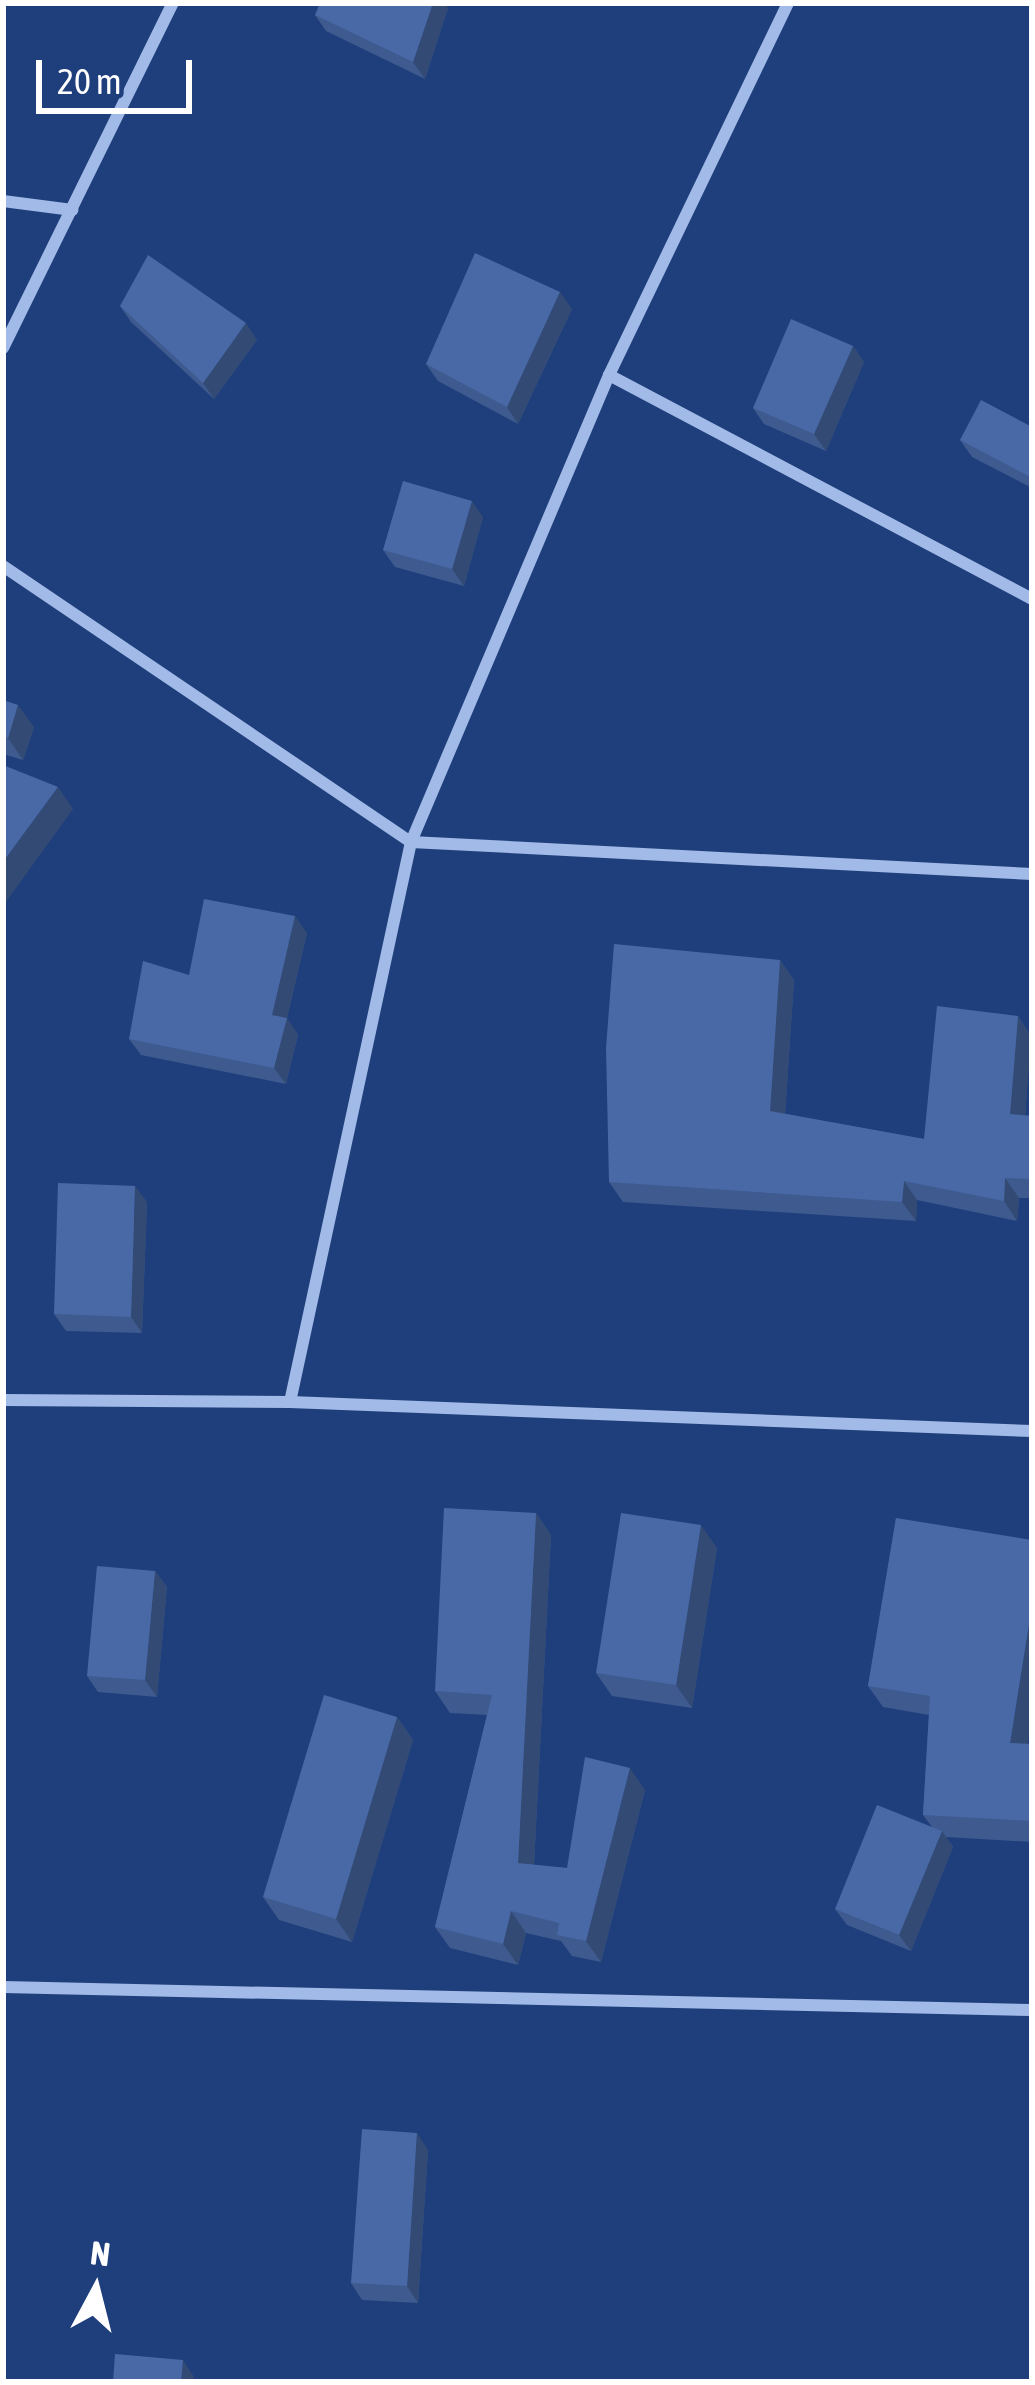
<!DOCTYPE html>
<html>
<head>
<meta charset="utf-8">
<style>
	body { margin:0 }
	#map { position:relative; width:1035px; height:2385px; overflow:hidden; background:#1f3f7c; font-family:"Asap Condensed",sans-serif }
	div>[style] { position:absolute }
	.street>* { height:12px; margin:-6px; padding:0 6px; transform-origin:6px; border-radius:6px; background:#a2bae7 }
	.wall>* { inset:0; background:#3e5a8f }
	.shaded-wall>* { inset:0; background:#324a74 }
	.building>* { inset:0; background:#4869a6 }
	span { translate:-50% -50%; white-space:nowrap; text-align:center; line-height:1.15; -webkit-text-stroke:12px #1f3f7c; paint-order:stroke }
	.frame { position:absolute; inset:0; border:6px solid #fff; pointer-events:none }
	.north { position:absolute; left:36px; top:2229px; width:120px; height:120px; -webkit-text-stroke:9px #1f3f7c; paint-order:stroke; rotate:7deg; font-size:33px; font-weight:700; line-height:48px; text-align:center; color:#fff }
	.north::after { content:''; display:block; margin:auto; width:42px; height:54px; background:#fff; clip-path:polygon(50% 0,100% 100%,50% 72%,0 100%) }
	.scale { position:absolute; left:36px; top:60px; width:156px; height:54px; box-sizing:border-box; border:6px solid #fff; border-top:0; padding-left:15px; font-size:36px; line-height:42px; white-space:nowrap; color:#fff; -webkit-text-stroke:9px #1f3f7c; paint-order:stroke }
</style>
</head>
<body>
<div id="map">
	<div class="street">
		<i style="left:3px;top:201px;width:70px;rotate:7.4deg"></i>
		<i style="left:3px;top:348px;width:385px;rotate:-63.8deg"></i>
		<i style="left:609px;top:375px;width:479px;rotate:27.9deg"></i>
		<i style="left:3px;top:566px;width:493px;rotate:34.1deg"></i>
		<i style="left:411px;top:842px;width:622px;rotate:2.95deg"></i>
		<i style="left:3px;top:1400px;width:287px;rotate:0.4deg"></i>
		<i style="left:290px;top:1402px;width:743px;rotate:2.24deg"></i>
		<i style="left:290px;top:1402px;width:573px;rotate:-77.81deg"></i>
		<i style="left:411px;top:842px;width:507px;rotate:-67.02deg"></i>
		<i style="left:609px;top:375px;width:413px;rotate:-64.3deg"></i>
		<i style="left:3px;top:1987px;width:1029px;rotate:1.28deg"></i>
	</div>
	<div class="wall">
		<i style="clip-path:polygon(448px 8px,425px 79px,326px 31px,315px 15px)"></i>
		<i style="clip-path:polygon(120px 306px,257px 340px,214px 399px,131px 322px)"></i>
		<i style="clip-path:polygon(572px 309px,518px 424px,438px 381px,426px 364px)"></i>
		<i style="clip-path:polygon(853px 346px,864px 362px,826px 451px,764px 424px,753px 408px)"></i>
		<i style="clip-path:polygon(1032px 427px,1032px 488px,972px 457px,960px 440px)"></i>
		<i style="clip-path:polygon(483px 517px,464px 586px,395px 567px,383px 550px)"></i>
		<i style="clip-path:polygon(3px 700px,34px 727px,23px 760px,3px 754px)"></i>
		<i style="clip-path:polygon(307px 933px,287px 1018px,298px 1035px,286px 1084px,141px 1055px,129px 1039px)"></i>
		<i style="clip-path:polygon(780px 960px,794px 980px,785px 1114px,924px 1139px,1018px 1016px,1031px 1036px,1025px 1115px,1032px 1116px,1032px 1198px,1019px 1198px,1017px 1221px,917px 1200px,916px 1221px,623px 1202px,609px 1182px)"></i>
		<i style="clip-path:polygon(147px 1202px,142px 1333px,66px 1331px,54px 1314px)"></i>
		<i style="clip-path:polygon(536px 1513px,551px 1535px,534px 1865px,567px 1868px,645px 1790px,601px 1962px,572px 1956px,561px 1941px,526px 1933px,518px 1965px,450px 1948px,435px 1927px,487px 1715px,450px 1713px,435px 1691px)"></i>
		<i style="clip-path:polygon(896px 1518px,1028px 1744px,1032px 1744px,1032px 1842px,946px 1837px,953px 1847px,911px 1951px,847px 1925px,835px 1909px,932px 1827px,923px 1815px,929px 1715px,883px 1707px,868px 1686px)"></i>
		<i style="clip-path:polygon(717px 1548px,692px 1708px,612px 1696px,596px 1673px)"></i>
		<i style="clip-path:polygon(155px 1571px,167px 1587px,157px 1697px,98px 1692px,87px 1676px)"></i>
		<i style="clip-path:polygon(397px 1717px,413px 1740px,352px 1942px,279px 1920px,263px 1897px)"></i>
		<i style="clip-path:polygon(428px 2150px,418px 2303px,362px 2300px,351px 2283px)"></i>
	</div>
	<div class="shaded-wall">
		<i style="clip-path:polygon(433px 3px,444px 3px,448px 8px,425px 79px,413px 62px)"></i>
		<i style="clip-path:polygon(560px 292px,572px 309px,518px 424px,507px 407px)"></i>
		<i style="clip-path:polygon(246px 323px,257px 340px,214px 399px,203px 383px)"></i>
		<i style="clip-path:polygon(853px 346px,864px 362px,826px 451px,814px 434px)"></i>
		<i style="clip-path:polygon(472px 501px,483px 517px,464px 586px,452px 569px)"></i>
		<i style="clip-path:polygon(18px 705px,34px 727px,23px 760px,8px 738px)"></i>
		<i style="clip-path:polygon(58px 787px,73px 809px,3px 906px,3px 862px)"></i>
		<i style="clip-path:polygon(295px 916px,307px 933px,287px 1018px,298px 1035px,286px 1084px,274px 1068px,272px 1015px)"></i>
		<i style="clip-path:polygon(780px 960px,794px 980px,784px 1131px,770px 1111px)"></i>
		<i style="clip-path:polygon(1018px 1016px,1031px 1036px,1024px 1133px,1010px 1114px)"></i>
		<i style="clip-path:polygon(1005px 1178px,1019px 1198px,1017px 1221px,1004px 1201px)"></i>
		<i style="clip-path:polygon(904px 1181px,917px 1200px,916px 1221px,902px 1202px)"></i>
		<i style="clip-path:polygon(135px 1186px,147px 1202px,142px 1333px,131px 1317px)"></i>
		<i style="clip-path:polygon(536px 1513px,551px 1535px,533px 1884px,518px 1863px)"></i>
		<i style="clip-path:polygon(701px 1525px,717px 1548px,692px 1708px,676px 1685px)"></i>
		<i style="clip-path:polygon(155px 1571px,167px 1587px,157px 1697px,145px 1680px)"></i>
		<i style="clip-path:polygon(1032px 1606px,1032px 1719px,1024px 1764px,1010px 1743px)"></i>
		<i style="clip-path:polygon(397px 1717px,413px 1740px,352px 1942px,336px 1919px)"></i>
		<i style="clip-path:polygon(630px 1768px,645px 1790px,601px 1962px,586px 1941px)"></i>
		<i style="clip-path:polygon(942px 1831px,953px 1847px,911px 1951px,899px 1935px)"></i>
		<i style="clip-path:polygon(511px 1911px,526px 1933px,518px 1965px,503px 1944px)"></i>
		<i style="clip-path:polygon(417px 2133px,428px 2150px,418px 2303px,407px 2286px)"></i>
		<i style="clip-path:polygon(183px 2360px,194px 2377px,194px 2382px,181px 2382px)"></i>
	</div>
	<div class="building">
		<i style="clip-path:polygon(320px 3px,433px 3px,413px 62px,315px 15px)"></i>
		<i style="clip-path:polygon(475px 253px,560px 292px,507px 407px,426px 364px)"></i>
		<i style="clip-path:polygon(148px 255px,246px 323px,203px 383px,120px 306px)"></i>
		<i style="clip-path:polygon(791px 319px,853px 346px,814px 434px,753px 408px)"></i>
		<i style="clip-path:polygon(981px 400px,1032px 427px,1032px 478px,960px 440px)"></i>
		<i style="clip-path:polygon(403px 481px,472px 501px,452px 569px,383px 550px)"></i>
		<i style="clip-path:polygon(3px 700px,18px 705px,8px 738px,3px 736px)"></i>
		<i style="clip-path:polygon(3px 765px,58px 787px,3px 862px)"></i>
		<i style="clip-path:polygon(204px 899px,295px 916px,272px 1015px,287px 1018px,274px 1068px,129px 1039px,143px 961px,189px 975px)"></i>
		<i style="clip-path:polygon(614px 944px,780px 960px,770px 1111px,924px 1139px,937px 1006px,1018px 1016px,1010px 1114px,1032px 1116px,1032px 1179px,1005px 1178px,1004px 1201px,904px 1181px,902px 1202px,609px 1182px,606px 1048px)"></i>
		<i style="clip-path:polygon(58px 1183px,135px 1186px,131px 1317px,54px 1314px)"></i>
		<i style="clip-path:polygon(444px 1508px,536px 1513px,518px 1863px,567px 1868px,585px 1757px,630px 1768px,586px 1941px,557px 1935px,559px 1923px,511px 1911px,503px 1944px,435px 1927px,492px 1695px,435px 1691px)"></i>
		<i style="clip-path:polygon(621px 1513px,701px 1525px,676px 1685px,596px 1673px)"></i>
		<i style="clip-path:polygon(896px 1518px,1032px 1540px,1032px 1606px,1010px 1743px,1032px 1744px,1032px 1821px,923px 1815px,930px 1696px,868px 1686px)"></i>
		<i style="clip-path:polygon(97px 1566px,155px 1571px,145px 1680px,87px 1676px)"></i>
		<i style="clip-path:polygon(324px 1695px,397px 1717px,336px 1919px,263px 1897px)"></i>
		<i style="clip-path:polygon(877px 1805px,942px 1831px,899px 1935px,835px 1909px)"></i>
		<i style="clip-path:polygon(362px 2129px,417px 2133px,407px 2286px,351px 2283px)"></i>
		<i style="clip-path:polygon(115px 2354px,183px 2360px,181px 2382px,113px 2382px)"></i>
	</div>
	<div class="frame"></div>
	<div class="north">N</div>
	<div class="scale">20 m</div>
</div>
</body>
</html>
